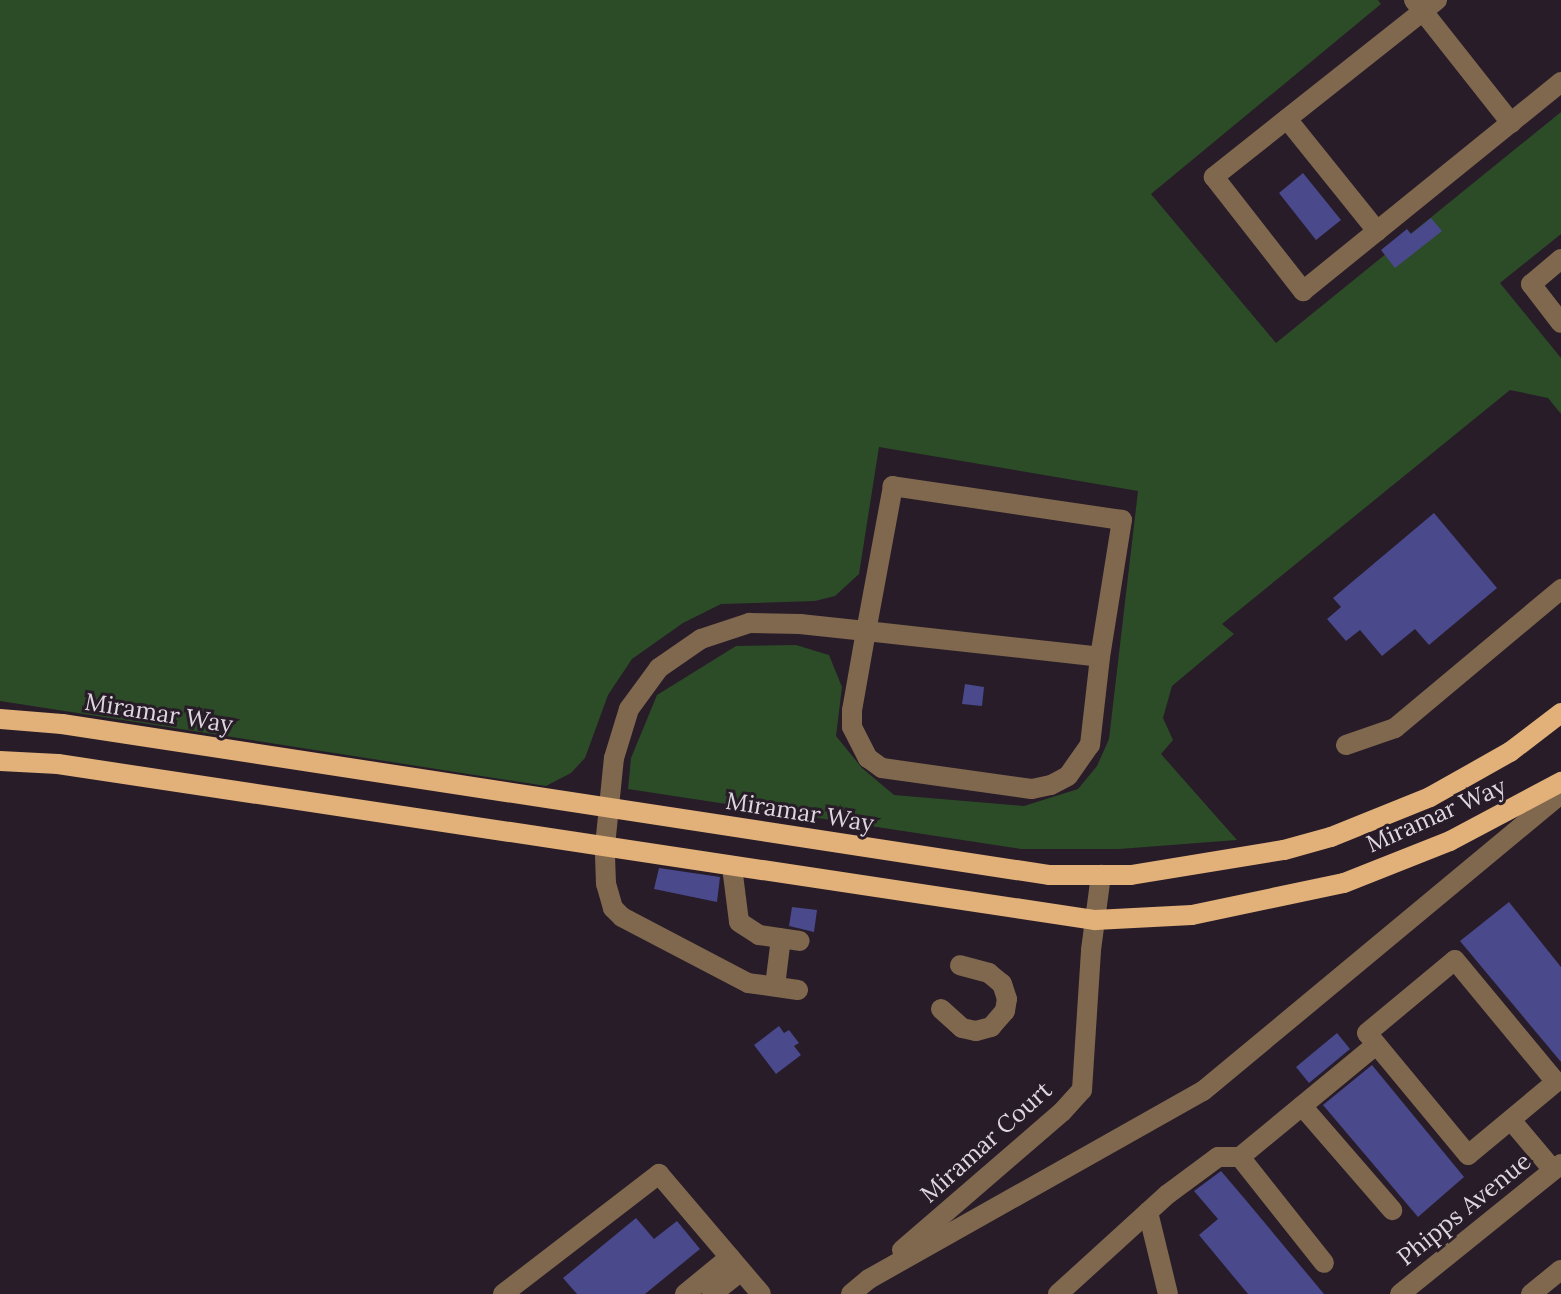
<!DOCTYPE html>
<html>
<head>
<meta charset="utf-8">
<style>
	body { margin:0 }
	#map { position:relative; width:1561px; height:1294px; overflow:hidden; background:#271c28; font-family:Lora,serif }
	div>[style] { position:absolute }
	.green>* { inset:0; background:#2c4b27 }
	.building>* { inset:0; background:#49498c }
	.minor>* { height:20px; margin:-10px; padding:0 10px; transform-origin:10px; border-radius:10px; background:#80684e }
	.major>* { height:20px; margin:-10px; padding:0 10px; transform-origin:10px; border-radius:10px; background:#e2b079 }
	span { translate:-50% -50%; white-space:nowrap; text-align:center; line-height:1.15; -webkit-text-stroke:6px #271c28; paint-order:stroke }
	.street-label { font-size:24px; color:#dfd7e0 }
</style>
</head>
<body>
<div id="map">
	<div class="green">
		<i style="clip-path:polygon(0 0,1378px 0,1381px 4px,1151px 194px,1276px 343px,1561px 112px,1561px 234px,1500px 283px,1561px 358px,1561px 414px,1548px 398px,1510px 390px,1222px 624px,1234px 634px,1172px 686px,1163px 718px,1173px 740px,1161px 754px,1237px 840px,1119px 849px,1021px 849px,628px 789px,631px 758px,657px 695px,736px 646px,796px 645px,829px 655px,842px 687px,836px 736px,862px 768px,894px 795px,1024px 806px,1078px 789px,1097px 766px,1109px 739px,1138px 491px,879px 447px,859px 574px,835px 596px,815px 601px,721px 604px,683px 623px,632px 659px,608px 695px,585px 758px,571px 773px,546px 786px,0 701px)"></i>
	</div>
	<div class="building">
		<i style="clip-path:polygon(1303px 173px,1341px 220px,1316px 240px,1279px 193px)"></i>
		<i style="clip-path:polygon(1431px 218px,1442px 231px,1395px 268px,1381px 250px,1407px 229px,1411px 234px)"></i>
		<i style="clip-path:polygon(1434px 513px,1497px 588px,1429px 645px,1415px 629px,1382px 656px,1360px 630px,1346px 641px,1327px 619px,1341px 607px,1333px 598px)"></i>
		<i style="clip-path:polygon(965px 684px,984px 687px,982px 706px,962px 704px)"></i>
		<i style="clip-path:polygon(659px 868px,720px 877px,717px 902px,654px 889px)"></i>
		<i style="clip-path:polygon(1509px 902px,1561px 967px,1561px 1062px,1460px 941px)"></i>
		<i style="clip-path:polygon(792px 907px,817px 910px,814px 932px,789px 926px)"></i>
		<i style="clip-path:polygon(779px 1026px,784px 1033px,789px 1030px,799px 1043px,794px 1046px,801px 1055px,776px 1074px,754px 1045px)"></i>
		<i style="clip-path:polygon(1337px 1033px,1350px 1049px,1309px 1083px,1296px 1067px)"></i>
		<i style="clip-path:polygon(1372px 1065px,1464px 1177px,1418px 1217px,1323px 1105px)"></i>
		<i style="clip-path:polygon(1221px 1171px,1244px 1198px,1324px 1294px,1248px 1294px,1199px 1235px,1218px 1219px,1194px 1191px)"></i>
		<i style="clip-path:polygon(636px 1218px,654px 1239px,677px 1221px,700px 1249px,645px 1294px,577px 1294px,563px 1278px)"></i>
	</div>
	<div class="minor">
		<i style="left:1414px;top:0;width:157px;rotate:51.7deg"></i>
		<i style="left:1437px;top:0;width:285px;rotate:141.6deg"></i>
		<i style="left:1214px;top:177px;width:145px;rotate:52deg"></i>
		<i style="left:1303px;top:291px;width:332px;rotate:-39deg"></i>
		<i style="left:1287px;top:119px;width:144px;rotate:51.2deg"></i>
		<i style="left:1561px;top:259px;width:39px;rotate:140deg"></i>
		<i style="left:1531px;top:284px;width:49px;rotate:52.4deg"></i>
		<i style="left:1346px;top:745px;width:52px;rotate:-19.1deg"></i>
		<i style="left:1395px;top:728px;width:217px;rotate:-39.9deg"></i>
		<i style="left:732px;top:867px;width:55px;rotate:82.7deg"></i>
		<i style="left:739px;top:922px;width:24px;rotate:33deg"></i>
		<i style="left:759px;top:935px;width:41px;rotate:8.3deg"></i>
		<i style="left:1455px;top:960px;width:158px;rotate:50.4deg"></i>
		<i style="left:1556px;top:1082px;width:114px;rotate:140.3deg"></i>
		<i style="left:1468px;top:1155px;width:158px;rotate:-129.6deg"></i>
		<i style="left:1367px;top:1033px;width:114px;rotate:-39.7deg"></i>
		<i style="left:775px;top:986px;width:48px;rotate:-82.9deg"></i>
		<i style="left:798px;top:990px;width:50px;rotate:-172deg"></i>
		<i style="left:748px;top:983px;width:142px;rotate:-152.4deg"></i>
		<i style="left:622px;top:917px;width:13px;rotate:-135deg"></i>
		<i style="left:613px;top:908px;width:25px;rotate:-106deg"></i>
		<i style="left:606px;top:884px;width:38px;rotate:-92deg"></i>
		<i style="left:605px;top:846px;width:88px;rotate:-84.2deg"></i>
		<i style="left:614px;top:758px;width:51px;rotate:-73deg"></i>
		<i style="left:629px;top:709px;width:51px;rotate:-53.8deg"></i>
		<i style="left:659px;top:668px;width:51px;rotate:-34.6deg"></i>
		<i style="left:701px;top:639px;width:51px;rotate:-18.4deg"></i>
		<i style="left:749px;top:623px;width:51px;rotate:1.1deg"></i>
		<i style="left:800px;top:624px;width:66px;rotate:6.1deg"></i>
		<i style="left:866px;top:631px;width:235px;rotate:6.3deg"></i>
		<i style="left:1100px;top:657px;width:139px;rotate:-80.9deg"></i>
		<i style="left:1122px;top:520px;width:232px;rotate:-171.6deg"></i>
		<i style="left:893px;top:486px;width:147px;rotate:100.5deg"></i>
		<i style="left:866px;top:631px;width:80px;rotate:100deg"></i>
		<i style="left:852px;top:710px;width:17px;rotate:90deg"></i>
		<i style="left:852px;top:727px;width:35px;rotate:63deg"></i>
		<i style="left:868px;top:758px;width:17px;rotate:36deg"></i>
		<i style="left:882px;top:768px;width:151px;rotate:8deg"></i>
		<i style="left:1032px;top:789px;width:19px;rotate:-12deg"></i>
		<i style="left:1051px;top:785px;width:19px;rotate:-28deg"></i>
		<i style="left:1068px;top:776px;width:38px;rotate:-55deg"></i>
		<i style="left:1090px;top:745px;width:89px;rotate:-83.5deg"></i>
		<i style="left:941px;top:1009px;width:28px;rotate:42deg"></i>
		<i style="left:962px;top:1028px;width:14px;rotate:12deg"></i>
		<i style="left:976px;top:1031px;width:16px;rotate:-15deg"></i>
		<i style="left:991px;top:1027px;width:21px;rotate:-49deg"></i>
		<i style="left:1005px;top:1011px;width:12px;rotate:-81deg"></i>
		<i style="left:1007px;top:999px;width:16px;rotate:-108deg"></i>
		<i style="left:1002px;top:984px;width:17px;rotate:-140deg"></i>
		<i style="left:989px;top:973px;width:30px;rotate:-165deg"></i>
		<i style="left:1302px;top:1106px;width:138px;rotate:49.1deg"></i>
		<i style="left:1511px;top:1120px;width:65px;rotate:50deg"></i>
		<i style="left:1240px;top:1157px;width:135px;rotate:51.6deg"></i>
		<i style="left:1148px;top:1212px;width:84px;rotate:76.3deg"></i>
		<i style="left:902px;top:1250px;width:211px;rotate:-40.8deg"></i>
		<i style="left:1062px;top:1112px;width:30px;rotate:-48deg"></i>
		<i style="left:1082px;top:1090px;width:140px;rotate:-86.3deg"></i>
		<i style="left:1091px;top:950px;width:76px;rotate:-82.4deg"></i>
		<i style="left:503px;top:1294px;width:197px;rotate:-37.6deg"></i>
		<i style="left:659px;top:1174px;width:157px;rotate:49.6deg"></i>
		<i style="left:685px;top:1294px;width:58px;rotate:-39.4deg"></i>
		<i style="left:712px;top:1294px;width:37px;rotate:-38deg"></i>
		<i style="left:851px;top:1294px;width:23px;rotate:-40deg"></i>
		<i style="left:869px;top:1279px;width:383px;rotate:-29.4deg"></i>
		<i style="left:1203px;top:1091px;width:465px;rotate:-39.7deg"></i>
		<i style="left:1058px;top:1294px;width:149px;rotate:-42.3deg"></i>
		<i style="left:1168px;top:1194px;width:62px;rotate:-36.5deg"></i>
		<i style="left:1218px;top:1157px;width:22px"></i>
		<i style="left:1240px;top:1157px;width:176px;rotate:-39.5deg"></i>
		<i style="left:1400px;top:1294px;width:207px;rotate:-38.9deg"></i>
		<i style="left:1531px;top:1294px;width:38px;rotate:-39deg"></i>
	</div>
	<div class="major">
		<i style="left:0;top:719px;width:62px;rotate:4.6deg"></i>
		<i style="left:62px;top:724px;width:998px;rotate:8.7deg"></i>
		<i style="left:1049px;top:875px;width:82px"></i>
		<i style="left:1131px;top:875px;width:155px;rotate:-9.3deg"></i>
		<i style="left:1284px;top:850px;width:49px;rotate:-15.5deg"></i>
		<i style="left:1331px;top:837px;width:107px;rotate:-22deg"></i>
		<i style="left:1430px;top:797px;width:92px;rotate:-29.4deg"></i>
		<i style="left:1510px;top:752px;width:64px;rotate:-37.4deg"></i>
		<i style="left:0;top:761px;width:58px;rotate:3deg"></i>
		<i style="left:58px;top:764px;width:1049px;rotate:8.56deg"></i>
		<i style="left:1095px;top:920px;width:97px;rotate:-3deg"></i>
		<i style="left:1192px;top:915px;width:155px;rotate:-11.9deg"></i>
		<i style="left:1344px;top:883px;width:114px;rotate:-21.6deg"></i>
		<i style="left:1450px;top:841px;width:126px;rotate:-28deg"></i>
	</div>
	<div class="street-label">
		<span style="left:159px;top:713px;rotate:9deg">Miramar Way</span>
		<span style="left:800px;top:812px;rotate:9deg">Miramar Way</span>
		<span style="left:1436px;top:815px;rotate:-24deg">Miramar Way</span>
		<span style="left:986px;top:1142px;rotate:-42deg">Miramar Court</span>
		<span style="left:1464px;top:1209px;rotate:-39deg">Phipps Avenue</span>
	</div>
</div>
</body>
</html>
